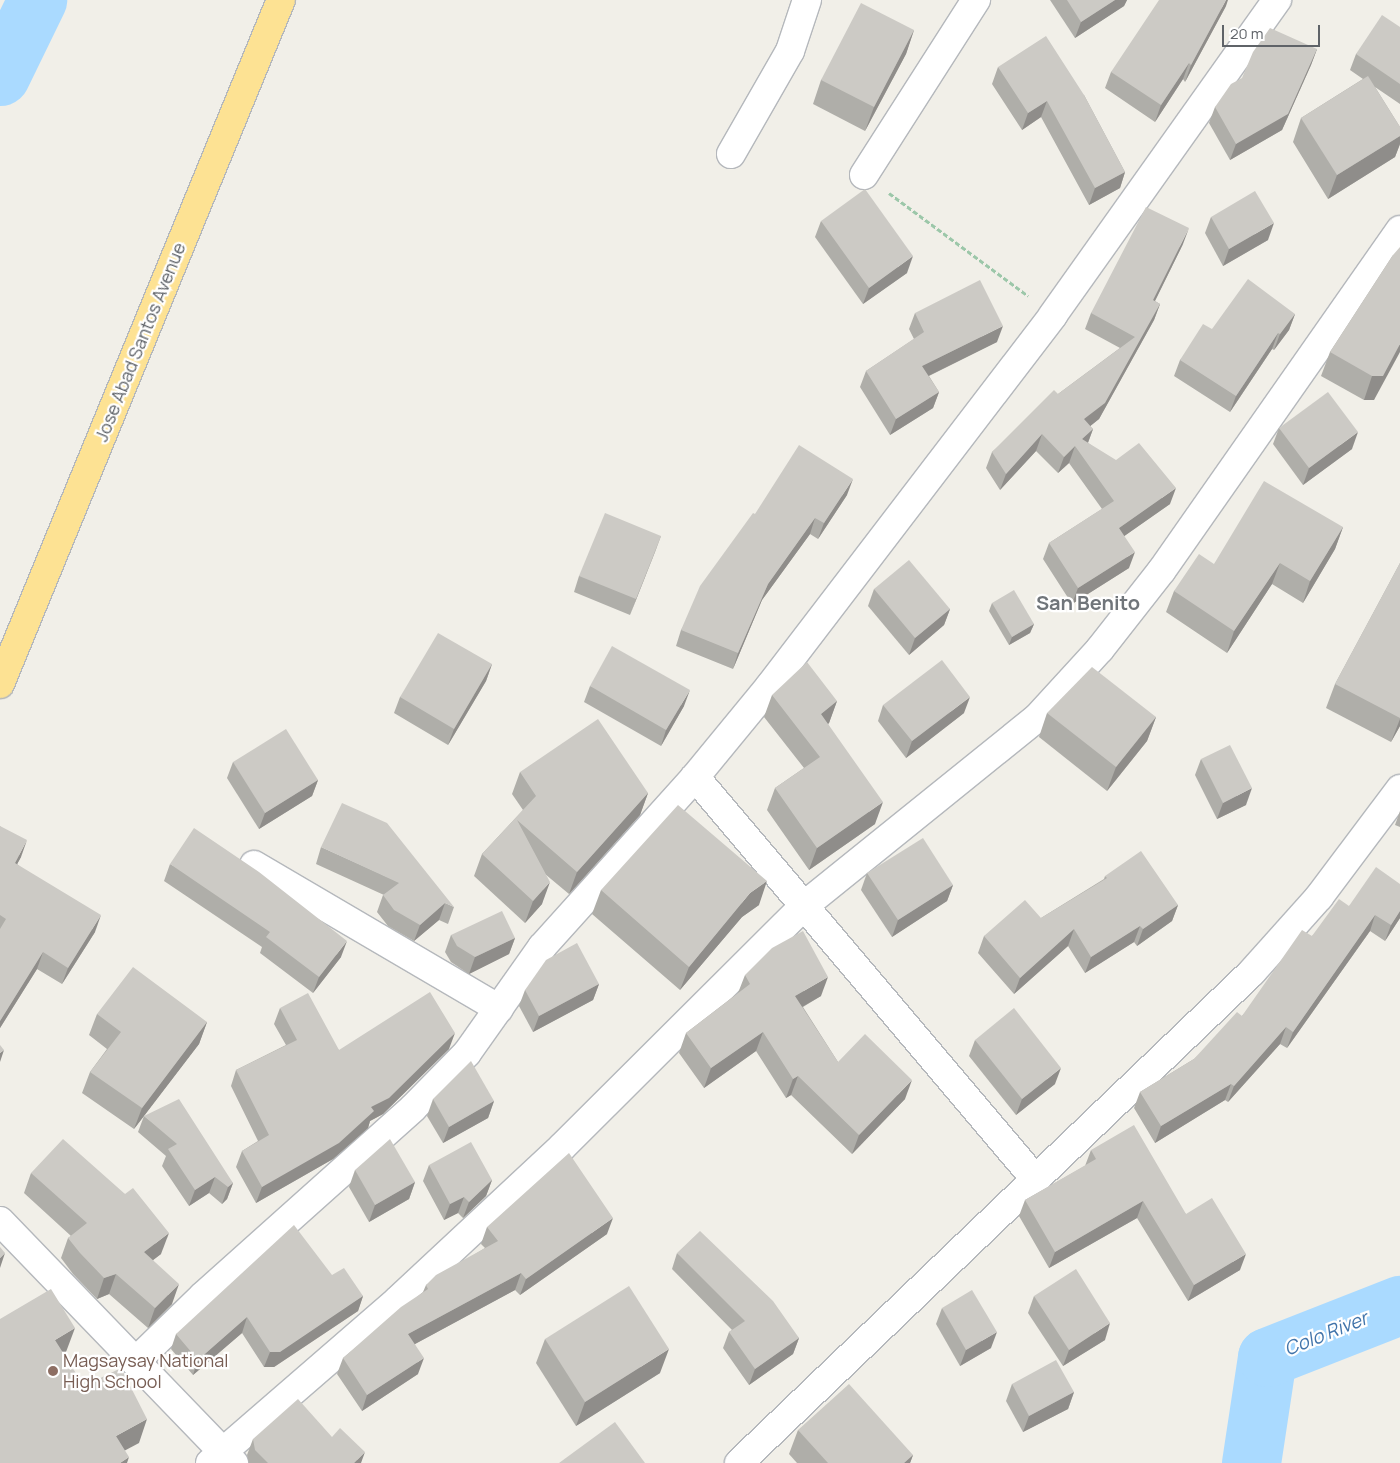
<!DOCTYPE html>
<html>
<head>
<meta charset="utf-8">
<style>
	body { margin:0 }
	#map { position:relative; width:1400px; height:1463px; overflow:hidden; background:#f1efe8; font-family:Manrope,sans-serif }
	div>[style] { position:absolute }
	.river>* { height:59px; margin:-29.5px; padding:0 29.5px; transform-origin:29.5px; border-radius:29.5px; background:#aadaff }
	.path>* { height:3px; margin-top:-1.5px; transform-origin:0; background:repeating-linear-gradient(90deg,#9cc7a9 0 5px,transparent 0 7.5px) }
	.roads { filter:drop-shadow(1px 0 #b5b8bc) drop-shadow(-1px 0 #b5b8bc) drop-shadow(0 1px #b5b8bc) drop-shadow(0 -1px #b5b8bc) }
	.minor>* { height:28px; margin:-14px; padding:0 14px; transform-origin:14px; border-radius:14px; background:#fff }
	.highway>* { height:28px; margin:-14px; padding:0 14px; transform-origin:14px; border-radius:14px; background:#fde293 }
	.wall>* { inset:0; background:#afaea9 }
	.shaded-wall>* { inset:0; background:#8f8d8a }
	.building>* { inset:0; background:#cccac5 }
	.dots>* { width:14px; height:14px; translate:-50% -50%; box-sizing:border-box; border:2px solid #fff; border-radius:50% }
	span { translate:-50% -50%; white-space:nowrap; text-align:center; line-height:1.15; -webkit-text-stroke:4.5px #fff; paint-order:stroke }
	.street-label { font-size:18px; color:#5f6368 }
	.education-label { font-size:18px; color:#785e54 }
	.left { translate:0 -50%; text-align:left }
	.water-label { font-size:19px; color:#4174aa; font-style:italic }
	.quarter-label { font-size:20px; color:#70757a; font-weight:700 }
	.scale { position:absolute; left:1222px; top:25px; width:98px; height:22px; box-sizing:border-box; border:2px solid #5f6368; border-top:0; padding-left:6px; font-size:15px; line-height:18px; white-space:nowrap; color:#5f6368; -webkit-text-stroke:4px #fff; paint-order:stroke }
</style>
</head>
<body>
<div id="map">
	<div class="river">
		<i style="left:0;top:76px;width:85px;rotate:-64deg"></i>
		<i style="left:1251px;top:1463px;width:107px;rotate:-81.4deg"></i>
		<i style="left:1267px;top:1357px;width:143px;rotate:-21.4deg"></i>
	</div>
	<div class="path">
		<i style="left:889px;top:193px;width:173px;rotate:36.5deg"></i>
	</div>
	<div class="roads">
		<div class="minor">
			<i style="left:731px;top:154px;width:119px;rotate:-60.2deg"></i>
			<i style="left:790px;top:51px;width:54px;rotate:-71.6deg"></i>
			<i style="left:864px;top:175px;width:208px;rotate:-57.4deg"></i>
			<i style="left:695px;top:777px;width:528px;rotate:49.76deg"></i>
			<i style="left:254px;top:865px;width:284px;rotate:30.4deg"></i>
			<i style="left:0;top:1221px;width:337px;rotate:46deg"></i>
			<i style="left:135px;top:1362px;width:95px;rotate:-44.1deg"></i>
			<i style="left:203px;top:1296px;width:282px;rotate:-41.8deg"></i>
			<i style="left:413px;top:1108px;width:77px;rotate:-45.5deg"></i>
			<i style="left:467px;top:1053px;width:130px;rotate:-54.7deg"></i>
			<i style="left:542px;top:947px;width:229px;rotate:-48deg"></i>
			<i style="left:695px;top:777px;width:117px;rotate:-50.6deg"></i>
			<i style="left:769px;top:687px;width:468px;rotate:-52.6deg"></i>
			<i style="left:1053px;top:315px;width:387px;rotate:-54.6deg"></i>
			<i style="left:210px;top:1463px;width:249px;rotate:-40.9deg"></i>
			<i style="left:398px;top:1300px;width:224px;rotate:-43deg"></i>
			<i style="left:562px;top:1147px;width:343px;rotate:-44.9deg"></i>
			<i style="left:805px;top:905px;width:298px;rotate:-38.9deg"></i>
			<i style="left:1037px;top:718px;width:93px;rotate:-47.6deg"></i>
			<i style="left:1100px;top:649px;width:100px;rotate:-51.9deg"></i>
			<i style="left:1162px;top:570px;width:415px;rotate:-55deg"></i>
			<i style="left:739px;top:1463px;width:710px;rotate:-43.74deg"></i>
			<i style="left:1252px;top:972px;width:101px;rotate:-48.2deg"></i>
			<i style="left:1319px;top:897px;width:135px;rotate:-53.1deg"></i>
		</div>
		<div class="highway">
			<i style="left:0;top:684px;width:739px;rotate:-67.67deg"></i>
		</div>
	</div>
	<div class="wall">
		<i style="clip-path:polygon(1050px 0,1127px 0,1124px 6px,1075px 38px)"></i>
		<i style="clip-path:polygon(1226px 6px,1185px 82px,1183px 79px,1155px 122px,1105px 88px,1111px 72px)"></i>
		<i style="clip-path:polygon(1400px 27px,1400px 104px,1375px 87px,1400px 127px,1400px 144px,1395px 157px,1328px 199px,1293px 142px,1301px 118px,1363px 79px,1350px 70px,1356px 54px)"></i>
		<i style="clip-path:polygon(914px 30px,906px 54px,865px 131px,813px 104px,821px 80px)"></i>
		<i style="clip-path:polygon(1317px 49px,1311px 65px,1282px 130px,1230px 160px,1209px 123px,1215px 107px)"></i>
		<i style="clip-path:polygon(998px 67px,1084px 95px,1125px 172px,1120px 188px,1089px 205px,1041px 117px,1022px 130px,992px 84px)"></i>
		<i style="clip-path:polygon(1211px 217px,1268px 240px,1223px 266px,1205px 233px)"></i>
		<i style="clip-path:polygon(821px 221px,907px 273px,863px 304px,815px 237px)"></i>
		<i style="clip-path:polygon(1183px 244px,1155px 301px,1160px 304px,1154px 320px,1099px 419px,1090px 426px,1093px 429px,1088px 443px,1170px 504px,1124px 536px,1129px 568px,1072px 604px,1043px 559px,1049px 543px,1102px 509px,1069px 463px,1058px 473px,1036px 451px,1000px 490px,986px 468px,992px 452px,1058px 394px,1120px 348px,1085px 329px,1091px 313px)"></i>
		<i style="clip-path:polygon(1393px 255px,1374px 400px,1364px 400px,1321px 376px,1330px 352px)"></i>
		<i style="clip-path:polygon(915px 313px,997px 342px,929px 376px,939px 392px,933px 408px,890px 435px,860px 387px,866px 371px,914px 339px,909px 329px)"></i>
		<i style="clip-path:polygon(1295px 314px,1289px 330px,1274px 350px,1272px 349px,1230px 412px,1174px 376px,1180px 360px,1212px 329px)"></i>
		<i style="clip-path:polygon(1279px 428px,1352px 449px,1303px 485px,1273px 444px)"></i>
		<i style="clip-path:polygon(847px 495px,818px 539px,810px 534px,762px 600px,733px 669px,676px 646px,681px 630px,755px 514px)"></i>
		<i style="clip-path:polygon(1343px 527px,1335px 549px,1303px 603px,1272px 584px,1227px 653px,1166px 612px,1174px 591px,1214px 564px)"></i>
		<i style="clip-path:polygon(661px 536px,630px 615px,574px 592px,579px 576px)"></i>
		<i style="clip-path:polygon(1400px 563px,1400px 726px,1391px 742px,1326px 708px,1335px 684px)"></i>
		<i style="clip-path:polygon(874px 589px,950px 609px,944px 625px,909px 655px,868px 606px)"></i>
		<i style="clip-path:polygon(992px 603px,1034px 624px,1030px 633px,1009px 645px,989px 611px)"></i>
		<i style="clip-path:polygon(492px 664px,486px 681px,448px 745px,394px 713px,400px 697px)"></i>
		<i style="clip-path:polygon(590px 686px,684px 706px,661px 746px,584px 702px)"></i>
		<i style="clip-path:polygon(772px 695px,837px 701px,829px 723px,828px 724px,875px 824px,809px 870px,767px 810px,775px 788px,804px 768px,764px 717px)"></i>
		<i style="clip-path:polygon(883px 705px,964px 713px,906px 758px,878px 721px)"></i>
		<i style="clip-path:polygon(1047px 713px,1156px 717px,1147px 741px,1107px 791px,1039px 737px)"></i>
		<i style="clip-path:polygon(1201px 759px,1246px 805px,1217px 819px,1195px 775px)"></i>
		<i style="clip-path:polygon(233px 762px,318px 780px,312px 796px,259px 829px,227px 778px)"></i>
		<i style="clip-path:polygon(520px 772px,648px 793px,640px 815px,569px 894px,545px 874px,542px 904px,525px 923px,474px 876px,482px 854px,523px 810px,512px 794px)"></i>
		<i style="clip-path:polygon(1400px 811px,1400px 827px,1395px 825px)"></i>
		<i style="clip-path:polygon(0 826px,21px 857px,17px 864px,95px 932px,62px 984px,37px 969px,0 1028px)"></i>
		<i style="clip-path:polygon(321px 847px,454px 907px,448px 924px,439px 920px,414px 941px,388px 926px,377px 912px,383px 895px,384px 895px,316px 864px)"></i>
		<i style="clip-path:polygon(170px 864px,341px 957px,313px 993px,260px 953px,262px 947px,164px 881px)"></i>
		<i style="clip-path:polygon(867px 873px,953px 885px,947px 901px,892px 937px,861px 890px)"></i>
		<i style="clip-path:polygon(1105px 876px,1178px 905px,1172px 921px,1137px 946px,1134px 942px,1085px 973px,1068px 946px,1014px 994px,978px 953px,984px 936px,1041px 918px,1104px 879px)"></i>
		<i style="clip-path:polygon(1400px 884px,1400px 918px,1385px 941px,1370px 931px,1287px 1048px,1280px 1044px,1228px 1102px,1225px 1100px,1155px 1143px,1134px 1108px,1140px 1092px,1194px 1059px,1242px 1016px,1312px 936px,1349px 906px)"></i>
		<i style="clip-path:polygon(601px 890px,759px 905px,742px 917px,680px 990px,592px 914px)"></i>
		<i style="clip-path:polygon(451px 935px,515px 938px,509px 954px,469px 974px,451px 962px,445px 952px)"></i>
		<i style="clip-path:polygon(745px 975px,821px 996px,803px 1007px,838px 1062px,905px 1099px,852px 1154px,791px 1095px,786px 1098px,756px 1051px,704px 1088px,679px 1053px,686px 1033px,738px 993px)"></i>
		<i style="clip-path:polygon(599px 984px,593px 1000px,533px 1032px,519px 1006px,525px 990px)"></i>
		<i style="clip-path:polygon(280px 1008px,339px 1050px,449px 1049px,383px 1114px,370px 1121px,368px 1128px,333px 1159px,256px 1203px,236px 1167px,242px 1151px,258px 1141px,231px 1086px,236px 1070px,286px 1045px,274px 1024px)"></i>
		<i style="clip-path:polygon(97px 1014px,207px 1022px,199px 1044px,134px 1129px,82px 1093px,90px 1072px,107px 1049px,89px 1035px)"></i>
		<i style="clip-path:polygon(975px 1040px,1055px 1084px,1016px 1115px,969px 1056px)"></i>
		<i style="clip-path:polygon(433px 1099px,494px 1101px,488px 1118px,443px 1143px,427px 1116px)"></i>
		<i style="clip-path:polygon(144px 1116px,233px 1183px,227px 1199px,222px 1204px,209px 1193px,189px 1206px,162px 1166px,166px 1156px,138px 1132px)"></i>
		<i style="clip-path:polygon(1091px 1150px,1186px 1214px,1240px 1270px,1188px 1301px,1137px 1218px,1049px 1268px,1019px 1216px,1025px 1200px,1085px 1166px)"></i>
		<i style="clip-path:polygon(429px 1165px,492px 1180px,486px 1196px,463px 1218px,458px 1213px,444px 1220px,423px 1181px)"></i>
		<i style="clip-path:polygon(355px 1170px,415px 1182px,409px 1199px,369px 1222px,349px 1187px)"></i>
		<i style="clip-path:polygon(31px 1173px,125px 1194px,161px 1254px,153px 1260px,172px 1304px,148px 1328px,109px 1294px,97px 1299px,73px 1274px,61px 1258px,68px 1238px,71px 1236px,24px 1193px)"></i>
		<i style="clip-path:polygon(487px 1227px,607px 1234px,520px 1295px,515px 1290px,415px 1344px,418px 1374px,362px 1411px,337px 1374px,343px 1358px,423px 1292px,426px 1285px,485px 1248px,481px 1244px)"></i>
		<i style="clip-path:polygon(677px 1253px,799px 1338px,793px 1354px,749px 1385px,723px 1348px,729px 1332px,732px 1330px,672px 1269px)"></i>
		<i style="clip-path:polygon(332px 1275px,363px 1296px,358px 1311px,274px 1367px,264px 1367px,242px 1333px,193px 1375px,171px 1349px,176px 1334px)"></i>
		<i style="clip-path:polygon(1034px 1296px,1105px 1340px,1063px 1366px,1028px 1313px)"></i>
		<i style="clip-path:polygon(942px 1308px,991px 1348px,960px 1366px,936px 1324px)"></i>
		<i style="clip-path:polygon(545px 1339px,660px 1373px,576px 1426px,536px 1363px)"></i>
		<i style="clip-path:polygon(1012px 1384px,1074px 1392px,1068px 1409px,1023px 1432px,1006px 1401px)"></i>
		<i style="clip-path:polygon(798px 1430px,913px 1455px,910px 1463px,797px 1463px,789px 1454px)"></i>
		<i style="clip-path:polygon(332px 1437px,361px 1463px,249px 1463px,247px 1455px,253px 1439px)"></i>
	</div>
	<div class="shaded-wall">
		<i style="clip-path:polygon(1115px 0,1127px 0,1124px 6px,1075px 38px,1081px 22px)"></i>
		<i style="clip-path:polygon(1226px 0,1228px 0,1226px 6px,1185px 82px,1191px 65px)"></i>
		<i style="clip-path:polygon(914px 30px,906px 54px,865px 131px,874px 107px)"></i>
		<i style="clip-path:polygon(1317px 49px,1311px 65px,1282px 130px,1230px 160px,1236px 144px)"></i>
		<i style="clip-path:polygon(1189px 63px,1183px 79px,1155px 122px,1161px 105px)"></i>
		<i style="clip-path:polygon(1047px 101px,1041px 117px,1022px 130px,1028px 113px)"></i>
		<i style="clip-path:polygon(1400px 136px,1400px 144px,1395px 157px,1328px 199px,1337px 175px)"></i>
		<i style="clip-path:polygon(1125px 172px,1120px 188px,1089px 205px,1095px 188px)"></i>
		<i style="clip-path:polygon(1274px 223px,1268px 240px,1223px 266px,1229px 249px)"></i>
		<i style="clip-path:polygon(1189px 228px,1183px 244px,1147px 317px,1153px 300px)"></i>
		<i style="clip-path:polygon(913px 256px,907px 273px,863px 304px,869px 288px)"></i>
		<i style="clip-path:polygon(1160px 304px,1154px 320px,1099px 419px,1078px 436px,1084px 419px)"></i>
		<i style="clip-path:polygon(1295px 314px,1289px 330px,1274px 350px,1280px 334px)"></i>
		<i style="clip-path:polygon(1003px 326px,997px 342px,916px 382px,922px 366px)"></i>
		<i style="clip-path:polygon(1278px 333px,1272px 349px,1230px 412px,1236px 396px)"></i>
		<i style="clip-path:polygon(1400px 344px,1400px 352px,1374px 400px,1364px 400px,1372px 376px)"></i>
		<i style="clip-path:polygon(939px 392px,933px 408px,890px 435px,896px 419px)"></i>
		<i style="clip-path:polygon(1093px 429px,1087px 445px,1082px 439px)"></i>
		<i style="clip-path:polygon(1358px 432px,1352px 449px,1303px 485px,1309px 468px)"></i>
		<i style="clip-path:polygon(1042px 434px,1036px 451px,1000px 490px,1006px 474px)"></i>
		<i style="clip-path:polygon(1075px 446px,1069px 463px,1058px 473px,1064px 457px)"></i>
		<i style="clip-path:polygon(853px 479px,847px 495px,818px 539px,824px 523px)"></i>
		<i style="clip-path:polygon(1176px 488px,1170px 504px,1113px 544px,1119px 528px)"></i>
		<i style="clip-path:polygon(815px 518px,810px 534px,762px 600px,733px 669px,738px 653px,768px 584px)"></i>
		<i style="clip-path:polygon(1343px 527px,1335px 549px,1303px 603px,1310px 581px)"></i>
		<i style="clip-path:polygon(661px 536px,655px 552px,630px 615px,636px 599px)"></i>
		<i style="clip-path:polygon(1135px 552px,1129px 568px,1072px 604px,1078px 588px)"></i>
		<i style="clip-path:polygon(1280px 563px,1272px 584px,1227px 653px,1234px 631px)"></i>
		<i style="clip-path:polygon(950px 609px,944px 625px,909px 655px,915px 638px)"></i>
		<i style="clip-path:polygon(1034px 624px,1030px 633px,1009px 645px,1012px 637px)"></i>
		<i style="clip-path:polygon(492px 664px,486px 681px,448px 745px,454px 729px)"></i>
		<i style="clip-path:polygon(690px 690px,684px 706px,661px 746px,666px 730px)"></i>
		<i style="clip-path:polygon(970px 697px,964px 713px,906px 758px,912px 741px)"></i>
		<i style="clip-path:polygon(837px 701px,829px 723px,813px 736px,821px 714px)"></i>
		<i style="clip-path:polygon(1156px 717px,1147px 741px,1107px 791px,1116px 767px)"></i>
		<i style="clip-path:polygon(1400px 719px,1400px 726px,1391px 742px)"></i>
		<i style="clip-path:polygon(318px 780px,312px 796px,259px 829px,265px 813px)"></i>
		<i style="clip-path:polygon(1252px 788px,1246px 805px,1217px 819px,1223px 803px)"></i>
		<i style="clip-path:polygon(648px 793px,640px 815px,569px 894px,577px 872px)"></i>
		<i style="clip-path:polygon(883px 802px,875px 824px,809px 870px,817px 848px)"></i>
		<i style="clip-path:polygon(27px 840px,21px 857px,9px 879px,15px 863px)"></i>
		<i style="clip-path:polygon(767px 881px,759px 905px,742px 917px,680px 990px,689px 967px,750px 893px)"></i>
		<i style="clip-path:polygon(550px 882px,542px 904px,525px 923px,533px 901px)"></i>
		<i style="clip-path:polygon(953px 885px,947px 901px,892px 937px,898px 920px)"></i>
		<i style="clip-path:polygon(445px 903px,439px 920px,414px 941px,420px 925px)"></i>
		<i style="clip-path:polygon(1178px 905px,1172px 921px,1137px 946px,1143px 929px)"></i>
		<i style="clip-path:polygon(1400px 911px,1400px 918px,1385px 941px,1391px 925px)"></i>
		<i style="clip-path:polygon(101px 915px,95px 932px,62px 984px,68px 968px)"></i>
		<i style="clip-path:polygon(1375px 915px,1370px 931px,1287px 1048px,1293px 1032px)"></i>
		<i style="clip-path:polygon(1140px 926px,1134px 942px,1085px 973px,1091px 957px)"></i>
		<i style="clip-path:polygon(1074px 929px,1068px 946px,1014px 994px,1020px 978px)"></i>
		<i style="clip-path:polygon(515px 938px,509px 954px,469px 974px,475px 957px)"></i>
		<i style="clip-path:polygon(347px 941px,341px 957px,313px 993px,319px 977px)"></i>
		<i style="clip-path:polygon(43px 952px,37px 969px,0 1028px,0 1021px)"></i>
		<i style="clip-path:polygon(828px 977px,821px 996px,788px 1015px,795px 996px)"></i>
		<i style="clip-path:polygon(599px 984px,593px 1000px,533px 1032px,539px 1016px)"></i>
		<i style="clip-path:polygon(207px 1022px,199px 1044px,134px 1129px,142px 1108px)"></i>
		<i style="clip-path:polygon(1286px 1027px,1280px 1044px,1228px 1102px,1234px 1086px)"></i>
		<i style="clip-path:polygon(763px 1032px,756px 1051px,704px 1088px,711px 1068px)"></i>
		<i style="clip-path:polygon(455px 1033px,449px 1049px,383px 1114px,370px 1121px,368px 1128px,333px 1159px,256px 1203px,262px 1187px,371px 1107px)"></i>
		<i style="clip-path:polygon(4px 1050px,0 1062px,0 1053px)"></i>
		<i style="clip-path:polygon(1061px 1068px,1055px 1084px,1016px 1115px,1022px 1099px)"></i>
		<i style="clip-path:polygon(798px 1076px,791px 1095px,786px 1098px,793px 1079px)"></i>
		<i style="clip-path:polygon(912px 1080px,905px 1099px,852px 1154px,859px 1135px)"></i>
		<i style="clip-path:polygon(1231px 1084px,1225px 1100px,1155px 1143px,1161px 1126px)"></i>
		<i style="clip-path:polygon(494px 1101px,488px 1118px,443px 1143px,449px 1127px)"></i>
		<i style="clip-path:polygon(215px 1177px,209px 1193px,189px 1206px,195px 1190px)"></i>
		<i style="clip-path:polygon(492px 1180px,486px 1196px,463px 1218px,469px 1202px)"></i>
		<i style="clip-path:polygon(415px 1182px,409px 1199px,369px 1222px,375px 1205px)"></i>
		<i style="clip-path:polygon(233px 1183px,227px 1199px,222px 1204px,228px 1187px)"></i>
		<i style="clip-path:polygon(464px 1197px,458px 1213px,444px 1220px,450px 1204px)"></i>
		<i style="clip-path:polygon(1143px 1201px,1137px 1218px,1049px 1268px,1055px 1252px)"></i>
		<i style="clip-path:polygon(613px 1218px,607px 1234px,520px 1295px,526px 1279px)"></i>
		<i style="clip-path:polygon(169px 1233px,161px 1254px,136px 1273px,144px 1252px)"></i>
		<i style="clip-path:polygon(5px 1253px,0 1268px,0 1258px)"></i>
		<i style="clip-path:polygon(1246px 1254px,1240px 1270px,1188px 1301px,1194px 1285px)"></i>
		<i style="clip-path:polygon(521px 1273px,515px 1290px,402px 1351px,408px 1334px)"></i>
		<i style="clip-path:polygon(116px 1274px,109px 1294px,97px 1299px,104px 1278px)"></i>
		<i style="clip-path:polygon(179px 1284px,172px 1304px,148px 1328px,155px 1308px)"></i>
		<i style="clip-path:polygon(363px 1296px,358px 1311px,274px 1367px,264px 1367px,270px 1352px)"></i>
		<i style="clip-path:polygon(247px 1317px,242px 1333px,193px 1375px,198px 1360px)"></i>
		<i style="clip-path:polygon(1110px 1323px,1105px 1340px,1063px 1366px,1069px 1350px)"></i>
		<i style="clip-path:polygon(75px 1328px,66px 1352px,47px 1364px,55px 1340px)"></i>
		<i style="clip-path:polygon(997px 1332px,991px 1348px,960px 1366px,966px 1350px)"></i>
		<i style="clip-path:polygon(799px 1338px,793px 1354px,749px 1385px,755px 1369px)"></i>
		<i style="clip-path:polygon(669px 1349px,660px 1373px,576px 1426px,585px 1402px)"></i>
		<i style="clip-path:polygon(424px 1358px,418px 1374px,362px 1411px,367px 1395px)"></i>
		<i style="clip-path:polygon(1074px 1392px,1068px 1409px,1023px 1432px,1029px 1416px)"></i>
		<i style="clip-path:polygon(147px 1419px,139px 1443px,107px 1460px,116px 1436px)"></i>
		<i style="clip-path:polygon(365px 1452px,361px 1463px,354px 1463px)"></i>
		<i style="clip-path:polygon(913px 1455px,910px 1463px,904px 1463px)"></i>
		<i style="clip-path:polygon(129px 1457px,127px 1463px,120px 1463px)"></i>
	</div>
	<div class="building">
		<i style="clip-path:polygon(1067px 0,1115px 0,1081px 22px)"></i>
		<i style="clip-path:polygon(1159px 0,1226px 0,1191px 65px,1189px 63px,1161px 105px,1111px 72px)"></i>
		<i style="clip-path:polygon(861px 3px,914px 30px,874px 107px,821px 80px)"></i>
		<i style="clip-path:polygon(1382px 15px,1400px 27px,1400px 84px,1356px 54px)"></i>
		<i style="clip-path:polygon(1270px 28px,1317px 49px,1288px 114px,1236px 144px,1215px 107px,1231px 84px,1242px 78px,1253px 52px)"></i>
		<i style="clip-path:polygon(1046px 36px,1084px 95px,1125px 172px,1095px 188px,1047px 101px,1028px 113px,998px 67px)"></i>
		<i style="clip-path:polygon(1368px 76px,1400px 127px,1400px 136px,1337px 175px,1301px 118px)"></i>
		<i style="clip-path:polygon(865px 189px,913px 256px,869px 288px,821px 221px)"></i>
		<i style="clip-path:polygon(1255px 191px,1274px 223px,1229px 249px,1211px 217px)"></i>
		<i style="clip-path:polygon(1146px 207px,1189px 228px,1153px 300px,1160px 304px,1105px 403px,1084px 419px,1093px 429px,1082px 439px,1116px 460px,1139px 443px,1176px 488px,1119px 528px,1135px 552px,1078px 588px,1049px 543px,1114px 501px,1075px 446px,1064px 457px,1042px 434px,1006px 474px,992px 452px,1054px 390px,1058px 394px,1135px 337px,1091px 313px)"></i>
		<i style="clip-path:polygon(1400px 247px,1400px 344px,1383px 376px,1372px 376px,1330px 352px,1393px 255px)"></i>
		<i style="clip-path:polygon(1248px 279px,1295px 314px,1280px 334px,1278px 333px,1236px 396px,1180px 360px,1203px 324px,1212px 329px)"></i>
		<i style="clip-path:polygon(980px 280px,1003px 326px,922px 366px,939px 392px,896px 419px,866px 371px,924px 332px,915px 313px)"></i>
		<i style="clip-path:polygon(1328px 392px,1358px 432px,1309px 468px,1279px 428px)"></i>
		<i style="clip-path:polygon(799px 445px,853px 479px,824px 523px,815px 518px,768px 584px,738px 653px,681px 630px,700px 586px,753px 513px,755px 514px)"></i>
		<i style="clip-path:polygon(1264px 481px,1343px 527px,1310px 581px,1280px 563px,1234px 631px,1174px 591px,1199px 554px,1214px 564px)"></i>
		<i style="clip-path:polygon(605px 513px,661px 536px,636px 599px,579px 576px)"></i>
		<i style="clip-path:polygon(909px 560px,950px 609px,915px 638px,874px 589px)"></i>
		<i style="clip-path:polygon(1400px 563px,1400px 718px,1335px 684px)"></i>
		<i style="clip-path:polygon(1014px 590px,1034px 624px,1012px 637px,992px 603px)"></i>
		<i style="clip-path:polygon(438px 633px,492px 664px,454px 729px,400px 697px)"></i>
		<i style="clip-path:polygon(612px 646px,690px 690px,666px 730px,590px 686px)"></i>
		<i style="clip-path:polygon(942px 660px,970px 697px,912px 741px,883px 705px)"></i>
		<i style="clip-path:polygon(807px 662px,837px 701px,821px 714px,883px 802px,817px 848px,775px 788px,820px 757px,772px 695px)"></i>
		<i style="clip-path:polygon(1092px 667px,1156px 717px,1116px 767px,1047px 713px)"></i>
		<i style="clip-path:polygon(598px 719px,648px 793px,577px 872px,517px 820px,550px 882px,533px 901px,482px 854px,536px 796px,520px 772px)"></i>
		<i style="clip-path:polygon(286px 729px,318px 780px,265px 813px,233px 762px)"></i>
		<i style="clip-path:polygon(1230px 745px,1252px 788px,1223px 803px,1201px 759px)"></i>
		<i style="clip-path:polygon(342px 803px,387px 823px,454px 907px,445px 903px,420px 925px,394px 910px,383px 895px,399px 883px,321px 847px)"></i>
		<i style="clip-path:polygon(678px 805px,767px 881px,750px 893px,689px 967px,601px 890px)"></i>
		<i style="clip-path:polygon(0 826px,27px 840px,15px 863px,101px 915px,68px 968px,43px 952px,0 1021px,0 929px,6px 919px,0 915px)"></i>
		<i style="clip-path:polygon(194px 828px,259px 872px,347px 941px,319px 977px,266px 937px,270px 932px,170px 864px)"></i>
		<i style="clip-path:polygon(923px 838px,953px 885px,898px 920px,867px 873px)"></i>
		<i style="clip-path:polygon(1141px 851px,1178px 905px,1143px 929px,1140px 926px,1091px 957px,1074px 929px,1020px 978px,984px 936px,1025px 900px,1041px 918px,1107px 878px,1105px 876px)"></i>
		<i style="clip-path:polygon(1376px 867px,1400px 884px,1400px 911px,1391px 925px,1375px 915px,1293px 1032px,1286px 1027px,1234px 1086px,1231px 1084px,1161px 1126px,1140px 1092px,1194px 1059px,1237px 1012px,1242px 1016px,1302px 930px,1312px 936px,1339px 899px,1349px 906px)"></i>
		<i style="clip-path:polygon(502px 911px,515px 938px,475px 957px,457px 946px,451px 935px)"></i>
		<i style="clip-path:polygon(803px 931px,828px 977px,795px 996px,838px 1062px,865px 1034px,912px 1080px,859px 1135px,798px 1076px,793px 1079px,763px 1032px,711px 1068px,686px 1033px,750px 984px,745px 975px,772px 948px)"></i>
		<i style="clip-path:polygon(577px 943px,599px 984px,539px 1016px,525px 990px,546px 960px)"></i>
		<i style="clip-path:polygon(133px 967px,207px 1022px,142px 1108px,90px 1072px,121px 1032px,97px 1014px)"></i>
		<i style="clip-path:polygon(430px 992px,455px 1033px,389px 1098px,371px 1107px,374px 1111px,339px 1143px,262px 1187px,242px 1151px,269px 1135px,236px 1070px,297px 1040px,280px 1008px,308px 993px,339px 1050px)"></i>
		<i style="clip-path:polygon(1014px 1008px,1061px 1068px,1022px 1099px,975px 1040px)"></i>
		<i style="clip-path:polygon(0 1045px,4px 1050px,0 1053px)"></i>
		<i style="clip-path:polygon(471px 1061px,494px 1101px,449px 1127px,433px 1099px)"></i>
		<i style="clip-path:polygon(179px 1099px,233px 1183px,228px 1187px,215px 1177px,195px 1190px,168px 1149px,177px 1144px,144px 1116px)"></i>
		<i style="clip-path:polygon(1134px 1125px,1186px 1214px,1212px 1198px,1246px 1254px,1194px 1285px,1143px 1201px,1055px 1252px,1025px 1200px,1096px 1159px,1091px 1150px)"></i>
		<i style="clip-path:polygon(63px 1139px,125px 1194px,133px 1188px,169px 1233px,144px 1252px,179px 1284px,155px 1308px,116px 1274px,104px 1278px,80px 1253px,68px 1238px,87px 1223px,31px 1173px)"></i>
		<i style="clip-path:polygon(390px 1139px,415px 1182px,375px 1205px,355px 1170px)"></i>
		<i style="clip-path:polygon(471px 1142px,492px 1180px,469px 1202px,464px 1197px,450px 1204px,429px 1165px)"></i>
		<i style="clip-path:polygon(569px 1153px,613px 1218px,526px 1279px,521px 1273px,408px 1334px,424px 1358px,367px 1395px,343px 1358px,401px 1307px,428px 1289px,426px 1285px,436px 1275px,498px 1241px,487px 1227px)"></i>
		<i style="clip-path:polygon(294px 1225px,332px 1275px,344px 1268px,363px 1296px,280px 1352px,270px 1352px,247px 1317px,198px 1360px,176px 1334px)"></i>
		<i style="clip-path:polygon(700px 1231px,773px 1301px,799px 1338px,755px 1369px,729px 1332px,745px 1321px,677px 1253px)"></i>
		<i style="clip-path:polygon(0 1247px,5px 1253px,0 1258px)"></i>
		<i style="clip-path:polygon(1076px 1269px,1110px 1323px,1069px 1350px,1034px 1296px)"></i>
		<i style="clip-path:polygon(629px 1286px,669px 1349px,585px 1402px,545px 1339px)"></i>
		<i style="clip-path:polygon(51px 1289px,75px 1328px,55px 1340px,84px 1386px,121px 1368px,147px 1419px,116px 1436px,129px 1457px,120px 1463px,0 1463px,0 1319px)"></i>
		<i style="clip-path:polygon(972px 1290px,997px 1332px,966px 1350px,942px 1308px)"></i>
		<i style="clip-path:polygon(1056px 1360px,1074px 1392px,1029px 1416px,1012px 1384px)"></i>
		<i style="clip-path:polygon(849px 1384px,913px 1455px,904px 1463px,828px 1463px,798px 1430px)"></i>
		<i style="clip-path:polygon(298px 1399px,332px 1437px,340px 1428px,365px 1452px,354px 1463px,268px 1463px,255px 1450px,253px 1439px)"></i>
		<i style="clip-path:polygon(615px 1422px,645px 1463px,559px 1463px)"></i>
	</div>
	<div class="dots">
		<i style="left:53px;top:1371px;background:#8d6e63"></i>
	</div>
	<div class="street-label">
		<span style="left:140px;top:342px;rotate:-68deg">Jose Abad Santos Avenue</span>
	</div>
	<div class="education-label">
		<span class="left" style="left:63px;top:1371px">Magsaysay National<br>High School</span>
	</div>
	<div class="water-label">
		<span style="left:1326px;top:1334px;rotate:-22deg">Colo River</span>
	</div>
	<div class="quarter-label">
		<span style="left:1088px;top:602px">San Benito</span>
	</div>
	<div class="scale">20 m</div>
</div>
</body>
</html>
